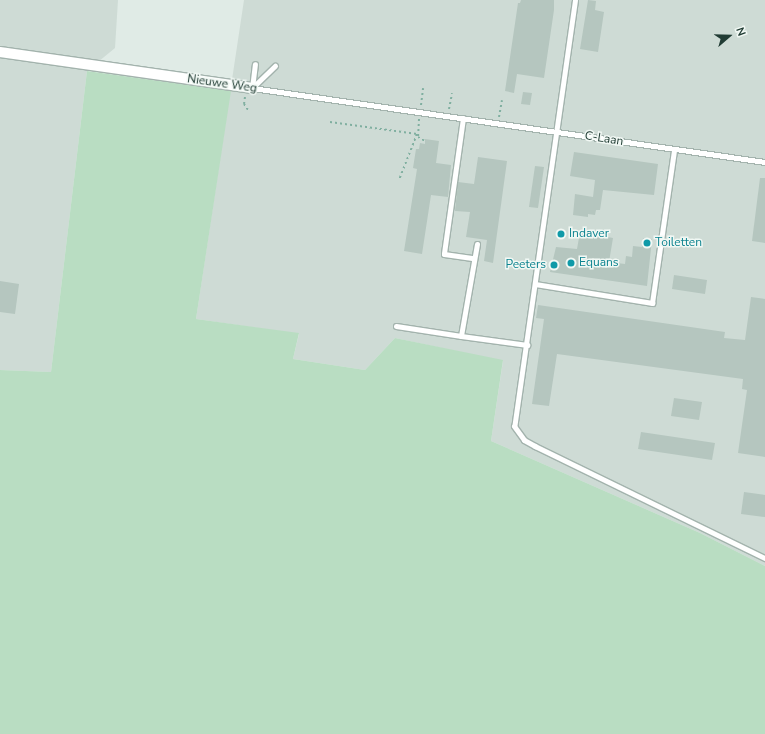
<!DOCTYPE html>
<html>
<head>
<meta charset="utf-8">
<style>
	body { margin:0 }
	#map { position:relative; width:765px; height:734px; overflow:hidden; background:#e0ebe6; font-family:"Nunito Sans",sans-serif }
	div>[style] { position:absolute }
	.built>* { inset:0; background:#cedbd5 }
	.green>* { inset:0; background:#b9ddc2 }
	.building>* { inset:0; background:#b5c6bf }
	.path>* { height:2px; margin-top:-1px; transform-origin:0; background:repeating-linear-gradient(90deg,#80afa0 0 2px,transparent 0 5px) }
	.roads { filter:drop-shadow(1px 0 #a3b3ad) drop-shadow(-1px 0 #a3b3ad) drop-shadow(0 1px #a3b3ad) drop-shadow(0 -1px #a3b3ad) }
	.service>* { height:5px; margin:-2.5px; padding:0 2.5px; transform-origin:2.5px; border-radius:2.5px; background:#fff }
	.minor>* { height:10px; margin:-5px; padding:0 5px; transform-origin:5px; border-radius:5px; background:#fff }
	.dots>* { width:11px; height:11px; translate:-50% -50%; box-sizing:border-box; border:2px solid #f1f8f4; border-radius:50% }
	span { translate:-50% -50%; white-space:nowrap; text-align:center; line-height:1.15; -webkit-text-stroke:3px #f1f8f4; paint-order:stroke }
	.street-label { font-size:12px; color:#213c34 }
	.culture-label { font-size:12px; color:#0d838f }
	.left { translate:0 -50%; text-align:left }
	.right { translate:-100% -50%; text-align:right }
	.north { position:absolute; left:709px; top:16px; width:40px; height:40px; -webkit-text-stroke:3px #f1f8f4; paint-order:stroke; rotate:70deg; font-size:11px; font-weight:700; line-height:16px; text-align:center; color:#213c34 }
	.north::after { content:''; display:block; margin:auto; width:14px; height:18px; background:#213c34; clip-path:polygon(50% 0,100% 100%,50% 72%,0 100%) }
</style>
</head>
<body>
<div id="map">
	<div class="built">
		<i style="clip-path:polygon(0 0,118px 0,115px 48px,87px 71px,51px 372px,0 370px)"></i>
		<i style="clip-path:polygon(244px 0,765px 0,765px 566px,700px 533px,491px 441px,503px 361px,395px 338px,365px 370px,293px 359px,299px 334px,196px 319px)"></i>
	</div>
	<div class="green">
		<i style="clip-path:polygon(87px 71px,231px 91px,196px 319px,299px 333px,293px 359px,365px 370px,395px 338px,503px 360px,491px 441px,700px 533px,765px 566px,765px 734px,0 734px,0 370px,51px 372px)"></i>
	</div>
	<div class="building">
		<i style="clip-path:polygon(521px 0,554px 0,554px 10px,544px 78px,517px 74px,514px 93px,505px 91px,518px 3px,520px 3px)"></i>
		<i style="clip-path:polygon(588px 0,596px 1px,595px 10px,604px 12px,598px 52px,580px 49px)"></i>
		<i style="clip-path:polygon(523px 92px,532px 93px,530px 105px,521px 104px)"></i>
		<i style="clip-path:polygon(425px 139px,439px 141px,436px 163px,451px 165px,448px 197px,431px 195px,422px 254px,404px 251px,417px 169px,413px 168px,416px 149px,419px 149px,420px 143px,425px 144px)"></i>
		<i style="clip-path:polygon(574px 152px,658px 164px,654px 195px,603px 190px,600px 210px,596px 210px,595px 215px,588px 214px,588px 217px,573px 215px,575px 194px,593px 197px,595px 180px,570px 176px)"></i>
		<i style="clip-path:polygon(478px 157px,507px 161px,493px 263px,484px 261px,487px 240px,466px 237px,470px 212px,455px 211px,458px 182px,474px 184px)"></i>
		<i style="clip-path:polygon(535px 166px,544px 167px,538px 208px,529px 207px)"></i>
		<i style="clip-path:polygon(760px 178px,765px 178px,765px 243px,752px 241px)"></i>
		<i style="clip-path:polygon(580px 232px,613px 238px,609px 262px,625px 264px,626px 256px,632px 257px,633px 246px,642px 247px,643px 238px,652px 239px,647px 286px,550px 272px,556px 247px,577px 249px)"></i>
		<i style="clip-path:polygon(674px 275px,707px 280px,705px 294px,672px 289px)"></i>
		<i style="clip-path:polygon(0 281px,19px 284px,15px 314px,0 312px)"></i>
		<i style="clip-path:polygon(751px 297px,765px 299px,765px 457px,738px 453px,747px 390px,742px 389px,743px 379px,557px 354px,549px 406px,532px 404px,544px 319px,536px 318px,538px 305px,725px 332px,724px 338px,745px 340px)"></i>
		<i style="clip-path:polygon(674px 398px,702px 402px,699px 420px,671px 416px)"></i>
		<i style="clip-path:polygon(641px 432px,715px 443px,712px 460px,638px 449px)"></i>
		<i style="clip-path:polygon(744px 492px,765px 495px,765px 517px,741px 514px)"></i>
	</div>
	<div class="path">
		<i style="left:245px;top:97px;width:7px;rotate:98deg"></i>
		<i style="left:244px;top:104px;width:7px;rotate:56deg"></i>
		<i style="left:421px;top:105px;width:17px;rotate:-83deg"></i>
		<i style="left:449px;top:109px;width:16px;rotate:-79deg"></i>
		<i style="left:499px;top:117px;width:17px;rotate:-80deg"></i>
		<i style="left:419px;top:119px;width:18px;rotate:93deg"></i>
		<i style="left:418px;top:137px;width:8px;rotate:30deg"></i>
		<i style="left:330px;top:122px;width:88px;rotate:7.9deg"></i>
		<i style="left:417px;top:134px;width:49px;rotate:111.4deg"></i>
	</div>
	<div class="roads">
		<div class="service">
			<i style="left:575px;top:0;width:430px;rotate:98.1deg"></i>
			<i style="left:514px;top:426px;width:17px;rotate:54deg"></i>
			<i style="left:524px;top:440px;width:13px;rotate:29deg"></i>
			<i style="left:535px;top:446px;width:256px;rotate:26deg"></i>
			<i style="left:252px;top:88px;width:518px;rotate:8.21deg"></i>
			<i style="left:252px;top:88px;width:32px;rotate:-44deg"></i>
			<i style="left:252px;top:88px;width:24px;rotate:-83deg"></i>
			<i style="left:463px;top:118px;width:137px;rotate:98deg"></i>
			<i style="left:444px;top:254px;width:30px;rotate:8deg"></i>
			<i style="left:477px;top:244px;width:93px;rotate:99.9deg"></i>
			<i style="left:461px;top:336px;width:67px;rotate:7.8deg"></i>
			<i style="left:535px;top:284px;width:119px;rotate:9.2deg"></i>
			<i style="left:652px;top:303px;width:155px;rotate:-81.8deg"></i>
			<i style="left:396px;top:326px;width:66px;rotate:8.7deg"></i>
		</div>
		<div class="minor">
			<i style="left:0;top:52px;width:255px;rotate:8.1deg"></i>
		</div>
	</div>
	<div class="dots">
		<i style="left:561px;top:234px;background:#0f9aa8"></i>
		<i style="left:647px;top:243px;background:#0f9aa8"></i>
		<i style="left:571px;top:263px;background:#0f9aa8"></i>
		<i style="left:554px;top:265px;background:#0f9aa8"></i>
	</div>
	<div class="street-label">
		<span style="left:222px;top:84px;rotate:8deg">Nieuwe Weg</span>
		<span style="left:604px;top:139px;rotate:9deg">C-Laan</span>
	</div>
	<div class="culture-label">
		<span class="left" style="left:569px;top:234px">Indaver</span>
		<span class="left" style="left:655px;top:243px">Toiletten</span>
		<span class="left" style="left:579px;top:263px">Equans</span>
		<span class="right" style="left:546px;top:265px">Peeters</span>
	</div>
	<div class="north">N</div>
</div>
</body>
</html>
